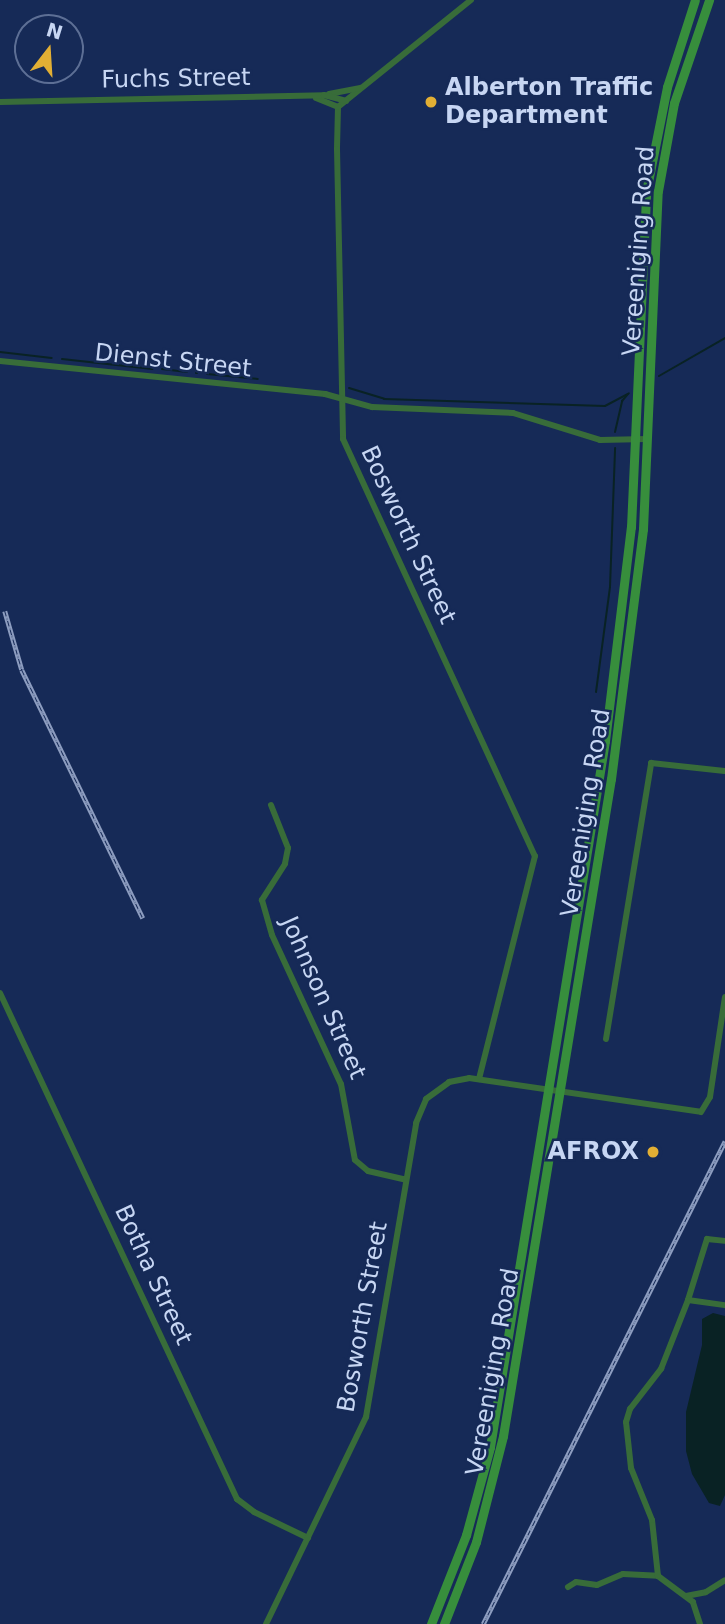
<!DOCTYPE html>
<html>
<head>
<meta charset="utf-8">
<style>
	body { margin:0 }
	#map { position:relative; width:725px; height:1624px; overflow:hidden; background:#162a57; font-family:"DejaVu Sans",sans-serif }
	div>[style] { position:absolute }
	.water>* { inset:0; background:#092224 }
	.stream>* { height:2px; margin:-1px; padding:0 1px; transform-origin:1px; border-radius:1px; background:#092224 }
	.minor>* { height:6px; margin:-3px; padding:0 3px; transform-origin:3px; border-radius:3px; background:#386c39 }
	.secondary>* { height:9px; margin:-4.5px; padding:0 4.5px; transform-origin:4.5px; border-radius:4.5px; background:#378e3c }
	.rail>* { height:4.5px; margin-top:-2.25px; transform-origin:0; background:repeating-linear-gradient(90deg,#162a57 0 5px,#8d9dc0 0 10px); box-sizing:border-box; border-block:2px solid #8d9dc0 }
	.dots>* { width:19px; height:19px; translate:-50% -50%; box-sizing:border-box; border:4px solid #162a57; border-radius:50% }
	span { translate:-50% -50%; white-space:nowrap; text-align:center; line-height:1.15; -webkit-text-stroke:5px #162a57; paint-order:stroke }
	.street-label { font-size:24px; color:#c7d6f3 }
	.poi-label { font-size:24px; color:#c7d6f3; font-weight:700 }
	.left { translate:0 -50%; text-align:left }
	.right { translate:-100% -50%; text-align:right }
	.north { position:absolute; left:14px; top:14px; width:70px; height:70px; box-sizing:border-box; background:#162a57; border:2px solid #5d6f95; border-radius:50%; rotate:17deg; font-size:19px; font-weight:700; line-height:28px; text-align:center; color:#c7d6f3 }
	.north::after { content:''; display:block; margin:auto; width:24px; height:32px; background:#e2af34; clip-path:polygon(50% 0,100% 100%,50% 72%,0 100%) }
</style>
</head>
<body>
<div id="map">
	<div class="water">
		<i style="clip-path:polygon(713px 1313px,725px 1316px,725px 1495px,720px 1506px,709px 1503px,692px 1474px,686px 1451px,686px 1412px,702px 1345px,702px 1319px)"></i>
	</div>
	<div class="stream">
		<i style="left:0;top:352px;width:52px;rotate:6.6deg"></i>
		<i style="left:62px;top:359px;width:91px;rotate:6.3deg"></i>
		<i style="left:162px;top:369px;width:25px;rotate:7deg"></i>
		<i style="left:196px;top:373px;width:1px"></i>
		<i style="left:207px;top:374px;width:51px;rotate:5.6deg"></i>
		<i style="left:659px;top:376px;width:76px;rotate:-29.9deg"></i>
		<i style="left:349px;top:388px;width:37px;rotate:17deg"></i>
		<i style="left:384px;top:399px;width:221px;rotate:1.8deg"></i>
		<i style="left:605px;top:406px;width:27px;rotate:-28deg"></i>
		<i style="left:615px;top:432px;width:32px;rotate:-77deg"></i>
		<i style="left:622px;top:401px;width:9px;rotate:-49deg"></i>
		<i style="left:596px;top:692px;width:106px;rotate:-82.4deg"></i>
		<i style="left:610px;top:587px;width:139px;rotate:-87.9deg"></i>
	</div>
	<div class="minor">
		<i style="left:471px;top:0;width:171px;rotate:141.2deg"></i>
		<i style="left:338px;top:107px;width:42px;rotate:91.4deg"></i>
		<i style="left:337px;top:149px;width:290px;rotate:88.8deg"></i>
		<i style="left:343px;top:439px;width:459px;rotate:65.3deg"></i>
		<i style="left:535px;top:856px;width:230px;rotate:104.1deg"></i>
		<i style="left:329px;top:94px;width:32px;rotate:-11deg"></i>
		<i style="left:316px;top:98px;width:24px;rotate:22deg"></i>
		<i style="left:0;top:102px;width:324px;rotate:-1.2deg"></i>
		<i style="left:324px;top:95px;width:23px;rotate:15deg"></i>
		<i style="left:0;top:361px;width:327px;rotate:5.8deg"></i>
		<i style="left:325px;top:394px;width:49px;rotate:15.5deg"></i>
		<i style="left:372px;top:407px;width:141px;rotate:2.4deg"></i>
		<i style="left:513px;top:413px;width:91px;rotate:17.2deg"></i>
		<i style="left:600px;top:440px;width:47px;rotate:-1.2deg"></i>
		<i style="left:271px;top:805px;width:46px;rotate:68.4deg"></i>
		<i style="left:288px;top:848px;width:16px;rotate:101deg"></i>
		<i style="left:285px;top:864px;width:43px;rotate:122.6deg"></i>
		<i style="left:262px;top:900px;width:36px;rotate:74deg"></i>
		<i style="left:272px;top:935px;width:164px;rotate:65.2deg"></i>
		<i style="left:341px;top:1084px;width:77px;rotate:79.6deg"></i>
		<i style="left:355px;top:1160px;width:17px;rotate:40deg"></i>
		<i style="left:368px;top:1171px;width:39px;rotate:13deg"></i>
		<i style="left:0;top:993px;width:559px;rotate:64.9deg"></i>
		<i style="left:237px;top:1499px;width:21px;rotate:37deg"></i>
		<i style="left:254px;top:1512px;width:60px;rotate:25.7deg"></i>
		<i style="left:606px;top:1039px;width:280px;rotate:-80.7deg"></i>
		<i style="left:651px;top:763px;width:74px;rotate:6.2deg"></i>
		<i style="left:688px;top:1300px;width:64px;rotate:-72.7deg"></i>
		<i style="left:707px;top:1239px;width:18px;rotate:6deg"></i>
		<i style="left:568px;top:1587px;width:9px;rotate:-32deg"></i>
		<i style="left:576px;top:1582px;width:21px;rotate:8deg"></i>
		<i style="left:597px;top:1585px;width:28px;rotate:-23deg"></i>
		<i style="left:623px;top:1574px;width:35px;rotate:3deg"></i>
		<i style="left:686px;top:1596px;width:20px;rotate:-11deg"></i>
		<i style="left:706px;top:1592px;width:22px;rotate:-32deg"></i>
		<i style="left:266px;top:1624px;width:230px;rotate:-64.2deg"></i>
		<i style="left:366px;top:1417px;width:298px;rotate:-80.3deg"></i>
		<i style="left:416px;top:1123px;width:26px;rotate:-67deg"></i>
		<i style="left:426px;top:1099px;width:29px;rotate:-36deg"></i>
		<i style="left:449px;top:1082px;width:20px;rotate:-11deg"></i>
		<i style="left:469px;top:1078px;width:234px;rotate:8.3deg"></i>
		<i style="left:701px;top:1112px;width:17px;rotate:-59deg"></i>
		<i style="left:710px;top:1097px;width:101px;rotate:-81.5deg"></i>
		<i style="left:700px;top:1624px;width:23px;rotate:-108deg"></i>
		<i style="left:693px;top:1602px;width:44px;rotate:-143.4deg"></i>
		<i style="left:658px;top:1576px;width:56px;rotate:-96.1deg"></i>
		<i style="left:652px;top:1520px;width:56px;rotate:-112deg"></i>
		<i style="left:631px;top:1468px;width:46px;rotate:-96.2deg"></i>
		<i style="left:626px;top:1422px;width:14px;rotate:-73deg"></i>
		<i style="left:630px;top:1409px;width:51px;rotate:-52.2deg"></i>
		<i style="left:661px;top:1369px;width:74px;rotate:-68.6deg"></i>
		<i style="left:688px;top:1300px;width:37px;rotate:8deg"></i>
	</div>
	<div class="secondary">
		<i style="left:431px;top:1624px;width:96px;rotate:-68.5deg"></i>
		<i style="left:466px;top:1535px;width:91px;rotate:-74.7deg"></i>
		<i style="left:490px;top:1447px;width:715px;rotate:-80.75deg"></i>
		<i style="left:605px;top:741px;width:216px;rotate:-83.1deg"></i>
		<i style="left:631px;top:527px;width:335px;rotate:-87.4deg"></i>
		<i style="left:646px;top:192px;width:107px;rotate:-78.7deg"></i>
		<i style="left:667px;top:87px;width:91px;rotate:-72.2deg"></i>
		<i style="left:444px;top:1624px;width:88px;rotate:-68.7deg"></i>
		<i style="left:476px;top:1542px;width:109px;rotate:-75.7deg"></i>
		<i style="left:503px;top:1436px;width:666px;rotate:-80.67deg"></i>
		<i style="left:611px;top:779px;width:252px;rotate:-82.7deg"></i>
		<i style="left:643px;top:529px;width:338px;rotate:-87.5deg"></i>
		<i style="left:658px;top:191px;width:89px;rotate:-79.7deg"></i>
		<i style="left:674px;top:103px;width:109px;rotate:-71.2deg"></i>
	</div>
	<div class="rail">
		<i style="left:5px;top:611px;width:61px;rotate:73.9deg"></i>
		<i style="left:22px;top:670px;width:276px;rotate:64deg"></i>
		<i style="left:483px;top:1624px;width:540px;rotate:-63.39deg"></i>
	</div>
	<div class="dots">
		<i style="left:431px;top:102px;background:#e2af34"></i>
		<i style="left:653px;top:1152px;background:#e2af34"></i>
	</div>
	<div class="street-label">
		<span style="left:176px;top:79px;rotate:-1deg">Fuchs Street</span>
		<span style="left:639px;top:251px;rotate:-86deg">Vereeniging Road</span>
		<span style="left:173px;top:361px;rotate:6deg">Dienst Street</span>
		<span style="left:408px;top:535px;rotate:65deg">Bosworth Street</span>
		<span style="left:586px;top:813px;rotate:-81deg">Vereeniging Road</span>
		<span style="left:323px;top:998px;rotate:66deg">Johnson Street</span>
		<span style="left:153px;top:1275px;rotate:65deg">Botha Street</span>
		<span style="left:363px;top:1317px;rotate:-80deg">Bosworth Street</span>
		<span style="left:493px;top:1372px;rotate:-80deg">Vereeniging Road</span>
	</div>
	<div class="poi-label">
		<span class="left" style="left:445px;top:102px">Alberton Traffic<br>Department</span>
		<span class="right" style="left:639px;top:1152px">AFROX</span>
	</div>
	<div class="north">N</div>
</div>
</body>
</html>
